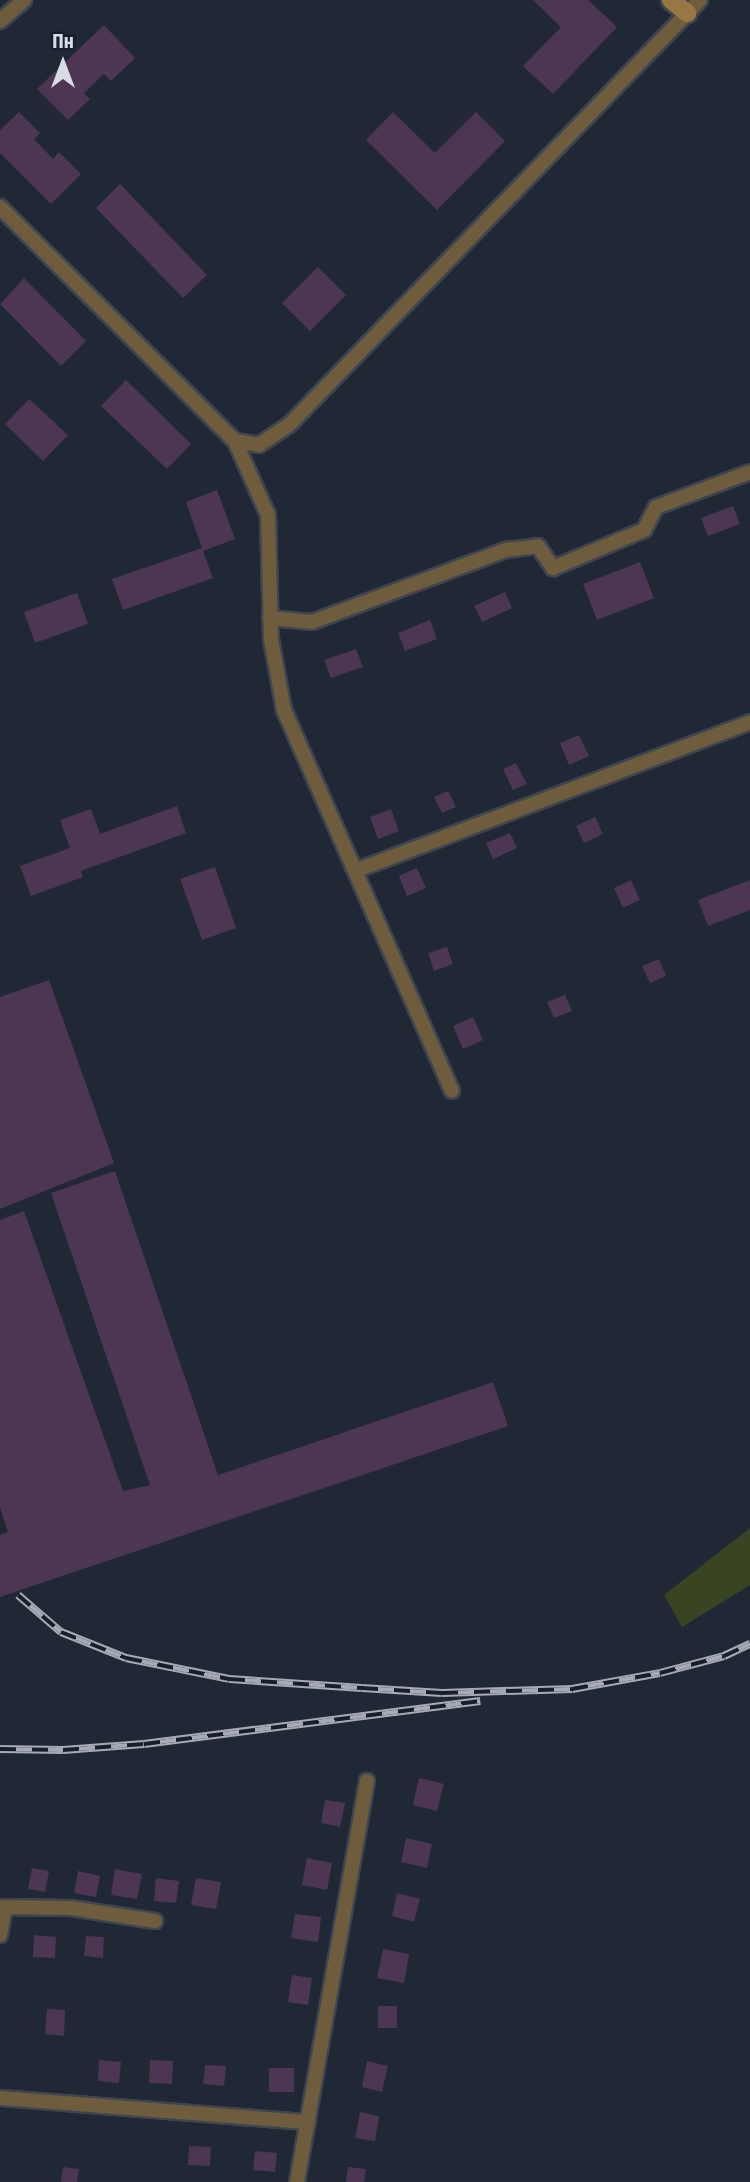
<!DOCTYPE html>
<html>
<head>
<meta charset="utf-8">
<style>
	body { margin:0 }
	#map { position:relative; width:750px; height:2182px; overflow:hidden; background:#212835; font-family:"Fira Sans Condensed",sans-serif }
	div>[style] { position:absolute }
	.green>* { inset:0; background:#394423 }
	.building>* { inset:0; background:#4c3653 }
	.roads { filter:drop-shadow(2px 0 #3e4551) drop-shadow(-2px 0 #3e4551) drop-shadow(0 2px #3e4551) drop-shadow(0 -2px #3e4551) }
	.street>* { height:14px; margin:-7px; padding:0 7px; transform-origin:7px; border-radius:7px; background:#6f5c3c }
	.secondary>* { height:18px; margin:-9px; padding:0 9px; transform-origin:9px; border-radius:9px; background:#977845 }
	.rail>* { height:8px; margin-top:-4px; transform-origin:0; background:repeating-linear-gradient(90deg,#181e2b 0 16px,#a6aab4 0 32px); box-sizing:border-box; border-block:2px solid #a6aab4 }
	span { translate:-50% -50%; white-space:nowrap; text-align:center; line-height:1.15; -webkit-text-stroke:6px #181e2b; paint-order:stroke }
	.north { position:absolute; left:28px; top:28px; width:70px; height:70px; -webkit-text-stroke:5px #181e2b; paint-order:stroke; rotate:0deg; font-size:19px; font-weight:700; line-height:28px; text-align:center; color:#d8dce5 }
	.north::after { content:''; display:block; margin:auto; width:24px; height:32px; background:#d8dce5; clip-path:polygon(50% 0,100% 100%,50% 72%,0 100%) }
</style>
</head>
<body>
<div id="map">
	<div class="green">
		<i style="clip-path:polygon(750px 1528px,750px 1585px,682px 1627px,664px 1595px)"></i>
	</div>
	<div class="building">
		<i style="clip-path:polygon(533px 0,588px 0,617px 27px,553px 94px,523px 66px,561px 27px)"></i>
		<i style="clip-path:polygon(104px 25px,135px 58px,111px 81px,104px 74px,84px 93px,90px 99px,68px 120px,37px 89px)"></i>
		<i style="clip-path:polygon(19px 112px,40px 133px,34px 139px,53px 159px,59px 152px,81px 174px,51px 204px,0 153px,0 130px)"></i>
		<i style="clip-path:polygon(393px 112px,435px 153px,476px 112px,505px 141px,437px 210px,366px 140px)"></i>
		<i style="clip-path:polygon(120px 184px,207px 275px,183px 298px,96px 208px)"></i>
		<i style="clip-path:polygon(318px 267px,346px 295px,310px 331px,282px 303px)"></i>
		<i style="clip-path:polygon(24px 278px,86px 341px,61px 366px,0 304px)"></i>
		<i style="clip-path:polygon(126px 380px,191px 444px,167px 469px,101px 406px)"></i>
		<i style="clip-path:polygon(29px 399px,68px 435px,43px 461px,5px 424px)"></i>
		<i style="clip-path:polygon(217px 490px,235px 539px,203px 551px,213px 578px,123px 610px,112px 579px,202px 548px,186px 502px)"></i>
		<i style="clip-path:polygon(733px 506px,740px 524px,708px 536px,701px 518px)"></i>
		<i style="clip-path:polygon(640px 562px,654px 598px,597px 620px,583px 584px)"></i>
		<i style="clip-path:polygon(505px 592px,512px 608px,482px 622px,474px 606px)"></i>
		<i style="clip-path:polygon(77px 593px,88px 624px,35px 643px,24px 612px)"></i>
		<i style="clip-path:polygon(430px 620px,437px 639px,405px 651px,398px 633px)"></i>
		<i style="clip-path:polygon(356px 649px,363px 667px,331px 678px,324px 660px)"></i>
		<i style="clip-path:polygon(579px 735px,589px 756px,569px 765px,560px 743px)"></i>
		<i style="clip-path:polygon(516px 763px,527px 784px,513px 790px,503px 769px)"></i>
		<i style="clip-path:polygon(448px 791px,456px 807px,442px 813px,434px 797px)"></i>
		<i style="clip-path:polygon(177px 806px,186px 833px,81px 871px,83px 877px,31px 896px,20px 866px,70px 848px,60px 820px,91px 809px,100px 834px)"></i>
		<i style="clip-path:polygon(391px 809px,399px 831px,378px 839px,370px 817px)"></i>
		<i style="clip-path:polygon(595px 817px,603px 834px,584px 843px,576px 826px)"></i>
		<i style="clip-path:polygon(510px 833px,517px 848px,493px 859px,486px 843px)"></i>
		<i style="clip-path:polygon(215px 867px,236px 928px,202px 940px,180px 879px)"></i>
		<i style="clip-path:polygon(417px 868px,426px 888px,407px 896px,399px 876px)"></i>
		<i style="clip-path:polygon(631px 880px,640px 900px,623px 908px,614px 888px)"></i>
		<i style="clip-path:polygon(750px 880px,750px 910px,708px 926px,698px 900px)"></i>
		<i style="clip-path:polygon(447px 947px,453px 964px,434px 971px,428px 953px)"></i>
		<i style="clip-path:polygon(659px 959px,666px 976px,650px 983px,642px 966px)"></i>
		<i style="clip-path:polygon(49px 980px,114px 1163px,0 1209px,0 997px)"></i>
		<i style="clip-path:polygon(565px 995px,572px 1011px,554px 1018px,547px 1002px)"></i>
		<i style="clip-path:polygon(473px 1017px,483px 1040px,463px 1049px,453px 1026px)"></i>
		<i style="clip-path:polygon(115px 1171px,218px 1475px,493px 1382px,508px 1426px,0 1597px,0 1535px,8px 1532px,0 1507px,0 1220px,24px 1211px,123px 1491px,150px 1485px,51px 1193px)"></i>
		<i style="clip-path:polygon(419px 1778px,444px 1784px,437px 1811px,413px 1805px)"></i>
		<i style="clip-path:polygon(325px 1800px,345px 1803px,340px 1827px,321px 1823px)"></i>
		<i style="clip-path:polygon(406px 1838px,432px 1844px,427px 1868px,401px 1862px)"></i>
		<i style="clip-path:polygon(307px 1858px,332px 1863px,327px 1890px,302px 1885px)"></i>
		<i style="clip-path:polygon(32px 1868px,49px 1871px,45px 1892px,28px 1889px)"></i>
		<i style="clip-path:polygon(115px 1869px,142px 1874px,137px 1899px,111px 1895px)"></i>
		<i style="clip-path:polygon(78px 1871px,100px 1876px,96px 1897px,74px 1893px)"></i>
		<i style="clip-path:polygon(156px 1878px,179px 1881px,176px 1903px,154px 1901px)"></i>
		<i style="clip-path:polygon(196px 1878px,221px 1882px,216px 1909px,191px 1905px)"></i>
		<i style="clip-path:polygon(397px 1893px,420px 1899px,414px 1922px,392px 1916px)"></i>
		<i style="clip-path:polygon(295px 1914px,321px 1917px,318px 1942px,291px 1938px)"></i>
		<i style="clip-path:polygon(34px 1935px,56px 1937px,55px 1958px,33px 1957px)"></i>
		<i style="clip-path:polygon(86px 1936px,104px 1937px,103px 1958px,84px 1956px)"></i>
		<i style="clip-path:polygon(383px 1949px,409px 1954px,404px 1983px,377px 1978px)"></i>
		<i style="clip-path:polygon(292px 1975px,312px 1978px,308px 2005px,288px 2002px)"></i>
		<i style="clip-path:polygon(378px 2006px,397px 2006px,397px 2028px,378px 2028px)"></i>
		<i style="clip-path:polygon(47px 2009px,65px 2010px,64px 2036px,45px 2034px)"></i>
		<i style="clip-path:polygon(99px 2060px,121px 2062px,119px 2083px,98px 2081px)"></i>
		<i style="clip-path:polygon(150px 2060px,173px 2061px,172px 2084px,149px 2083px)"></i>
		<i style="clip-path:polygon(367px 2061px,388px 2066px,382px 2092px,362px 2087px)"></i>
		<i style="clip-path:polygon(205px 2065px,226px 2066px,224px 2086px,203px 2084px)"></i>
		<i style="clip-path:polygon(269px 2068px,294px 2068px,294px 2092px,269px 2092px)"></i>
		<i style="clip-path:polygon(360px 2112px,379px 2116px,375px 2141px,355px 2138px)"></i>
		<i style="clip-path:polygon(189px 2146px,211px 2147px,210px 2166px,188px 2165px)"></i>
		<i style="clip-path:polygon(255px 2151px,277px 2153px,275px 2172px,253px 2170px)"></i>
		<i style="clip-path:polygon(63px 2167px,79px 2169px,77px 2182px,61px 2182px)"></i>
		<i style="clip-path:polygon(348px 2167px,366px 2169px,364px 2182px,346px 2182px)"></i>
	</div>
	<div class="roads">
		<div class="street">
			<i style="left:0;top:21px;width:32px;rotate:-41deg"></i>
			<i style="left:0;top:207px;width:332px;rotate:44.9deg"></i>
			<i style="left:235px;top:441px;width:81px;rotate:66deg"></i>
			<i style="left:268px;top:515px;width:124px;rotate:88.6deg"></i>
			<i style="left:271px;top:639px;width:72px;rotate:79.6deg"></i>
			<i style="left:284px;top:710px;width:416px;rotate:66.2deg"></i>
			<i style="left:235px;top:441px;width:24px;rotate:9deg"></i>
			<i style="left:259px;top:445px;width:36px;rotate:-34deg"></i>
			<i style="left:289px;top:425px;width:591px;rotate:-45.96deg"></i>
			<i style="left:270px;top:618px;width:42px;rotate:5.4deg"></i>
			<i style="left:312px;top:622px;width:207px;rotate:-20.4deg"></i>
			<i style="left:506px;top:550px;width:32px;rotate:-7deg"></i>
			<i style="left:538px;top:546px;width:27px;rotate:56deg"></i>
			<i style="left:553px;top:568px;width:99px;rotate:-22.7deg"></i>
			<i style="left:644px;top:530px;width:26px;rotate:-62deg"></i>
			<i style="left:656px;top:507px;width:100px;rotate:-20.4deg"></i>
			<i style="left:357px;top:870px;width:420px;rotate:-20.6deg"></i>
			<i style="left:0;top:1907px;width:71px;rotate:0.8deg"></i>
			<i style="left:71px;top:1908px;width:85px;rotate:8.8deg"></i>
			<i style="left:0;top:1935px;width:28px;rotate:-80deg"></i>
			<i style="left:0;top:2098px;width:309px;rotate:4.5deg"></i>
			<i style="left:297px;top:2182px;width:407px;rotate:-80.1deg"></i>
		</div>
		<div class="secondary">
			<i style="left:671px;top:0;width:21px;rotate:39deg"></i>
		</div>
	</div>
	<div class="rail">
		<i style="left:18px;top:1595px;width:57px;rotate:40.7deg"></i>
		<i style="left:61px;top:1632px;width:70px;rotate:21.8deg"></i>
		<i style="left:126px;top:1658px;width:105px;rotate:11.5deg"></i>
		<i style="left:229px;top:1679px;width:133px;rotate:3.9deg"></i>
		<i style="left:362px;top:1688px;width:80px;rotate:3.6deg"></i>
		<i style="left:442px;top:1693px;width:130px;rotate:-1.8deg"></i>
		<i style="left:572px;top:1689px;width:89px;rotate:-10.3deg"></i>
		<i style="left:660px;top:1673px;width:66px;rotate:-14.9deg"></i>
		<i style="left:724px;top:1656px;width:29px;rotate:-25deg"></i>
		<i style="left:0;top:1749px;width:63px;rotate:0.9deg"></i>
		<i style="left:63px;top:1750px;width:81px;rotate:-4.2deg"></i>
		<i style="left:144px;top:1744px;width:339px;rotate:-7.3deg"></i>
	</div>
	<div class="north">Пн</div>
</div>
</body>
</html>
